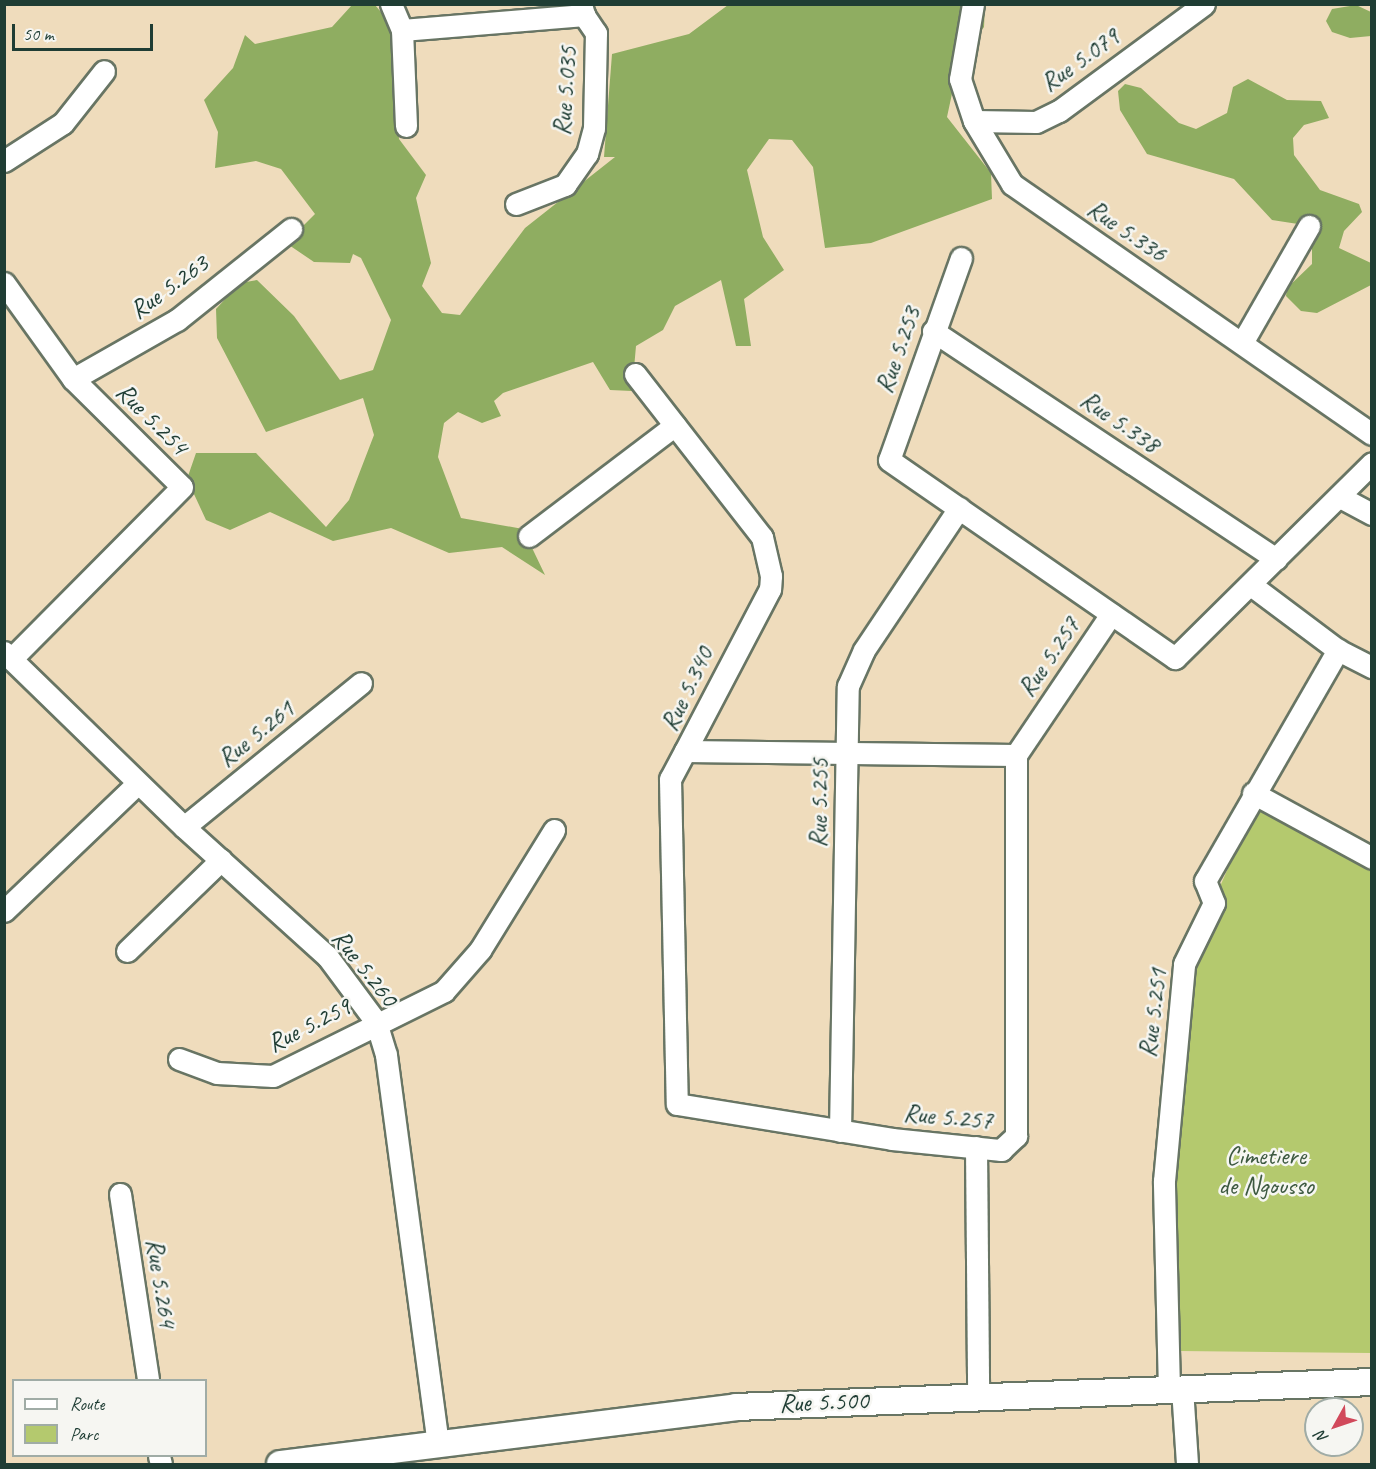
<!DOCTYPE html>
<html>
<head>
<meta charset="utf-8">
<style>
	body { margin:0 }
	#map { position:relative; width:1376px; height:1469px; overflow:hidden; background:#efdcbc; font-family:Caveat,sans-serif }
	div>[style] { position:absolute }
	.green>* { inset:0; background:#b4c96e }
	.forest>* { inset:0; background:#8fad61 }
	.roads { filter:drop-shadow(2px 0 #687564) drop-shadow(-2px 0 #687564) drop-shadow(0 2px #687564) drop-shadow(0 -2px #687564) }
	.minor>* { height:21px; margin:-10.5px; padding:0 10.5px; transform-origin:10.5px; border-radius:10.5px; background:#fff }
	.major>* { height:26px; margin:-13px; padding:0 13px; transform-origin:13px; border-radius:13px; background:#fff }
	span { translate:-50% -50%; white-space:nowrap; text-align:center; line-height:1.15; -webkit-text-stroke:5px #f6f6f2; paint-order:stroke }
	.street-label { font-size:26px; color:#1f3d34 }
	.park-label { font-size:26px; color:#3d5940 }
	.frame { position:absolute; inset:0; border:6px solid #1f3d34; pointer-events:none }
	.legend { position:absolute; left:12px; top:1379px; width:195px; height:78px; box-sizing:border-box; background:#f6f6f2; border:2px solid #a0aca6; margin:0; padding:8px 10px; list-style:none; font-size:18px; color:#1f3d34 }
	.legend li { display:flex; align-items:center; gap:12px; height:30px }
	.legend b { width:30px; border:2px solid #a0aca6 }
	.north { position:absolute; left:1304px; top:1397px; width:60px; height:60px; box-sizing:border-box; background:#f6f6f2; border:2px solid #a0aca6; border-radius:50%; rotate:230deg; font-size:16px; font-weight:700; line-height:24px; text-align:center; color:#1f3d34 }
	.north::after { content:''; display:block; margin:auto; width:21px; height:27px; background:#d1495b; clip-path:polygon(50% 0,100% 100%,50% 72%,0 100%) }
	.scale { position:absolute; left:12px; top:24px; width:141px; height:27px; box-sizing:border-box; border:3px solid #1f3d34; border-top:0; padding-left:8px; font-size:18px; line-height:21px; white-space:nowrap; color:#1f3d34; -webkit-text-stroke:4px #f6f6f2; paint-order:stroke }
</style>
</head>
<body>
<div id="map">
	<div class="green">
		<i style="clip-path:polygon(1256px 804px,1371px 869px,1371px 1353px,1180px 1351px,1160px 1169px,1184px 969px)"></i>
	</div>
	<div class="forest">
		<i style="clip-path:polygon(352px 5px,375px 5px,392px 25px,399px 139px,426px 175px,416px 198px,431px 263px,422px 286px,442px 313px,460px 315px,525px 228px,615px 157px,604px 157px,612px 54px,689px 34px,728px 5px,985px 5px,984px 27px,959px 61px,947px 117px,991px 173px,992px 199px,871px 243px,825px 248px,813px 167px,792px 140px,769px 139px,747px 170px,763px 237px,784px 270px,744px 299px,751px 346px,736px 346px,721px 280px,675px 306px,663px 330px,636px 346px,632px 391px,610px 390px,593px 362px,503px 393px,494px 401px,501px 416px,482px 423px,458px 412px,444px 423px,438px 457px,461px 518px,523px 529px,545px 575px,502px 547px,449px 553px,391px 528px,333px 541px,270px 512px,230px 530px,206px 520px,187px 479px,196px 453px,256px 453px,326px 527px,349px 500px,374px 435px,363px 398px,266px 432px,217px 338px,216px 309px,240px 283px,257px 280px,294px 316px,340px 380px,373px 370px,391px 320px,361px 258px,353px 254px,350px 263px,314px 262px,286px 243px,315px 214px,281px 169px,256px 161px,215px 168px,218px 132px,204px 100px,233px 68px,245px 35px,255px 44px,332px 27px)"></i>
		<i style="clip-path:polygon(1356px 5px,1371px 12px,1371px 36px,1350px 38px,1332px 32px,1326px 21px,1332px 9px)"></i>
		<i style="clip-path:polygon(1248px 79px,1287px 100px,1321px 101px,1329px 118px,1304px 125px,1293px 138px,1294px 155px,1320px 190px,1359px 204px,1362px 212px,1344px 231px,1339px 248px,1371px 263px,1371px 285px,1317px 313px,1301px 311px,1286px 296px,1287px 288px,1312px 264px,1312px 237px,1298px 224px,1272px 220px,1234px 179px,1147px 154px,1120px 110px,1118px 91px,1125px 84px,1141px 88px,1179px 123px,1196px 129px,1227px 113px,1233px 87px)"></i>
	</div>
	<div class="roads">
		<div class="minor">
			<i style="left:391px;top:4px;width:28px;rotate:67deg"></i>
			<i style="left:402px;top:30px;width:96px;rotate:87.6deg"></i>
			<i style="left:973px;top:4px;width:76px;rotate:99.8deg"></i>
			<i style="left:960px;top:79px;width:44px;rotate:71.6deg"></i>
			<i style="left:974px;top:121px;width:74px;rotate:58.9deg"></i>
			<i style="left:1012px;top:184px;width:438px;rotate:34.8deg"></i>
			<i style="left:402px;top:30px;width:183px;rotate:-4.7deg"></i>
			<i style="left:584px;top:15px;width:11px;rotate:-105deg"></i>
			<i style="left:974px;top:121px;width:62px;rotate:0.9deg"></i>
			<i style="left:1036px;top:122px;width:25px;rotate:-26deg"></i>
			<i style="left:1059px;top:111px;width:180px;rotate:-36.4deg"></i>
			<i style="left:4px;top:161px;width:70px;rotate:-32.8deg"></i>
			<i style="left:63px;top:123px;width:66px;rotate:-51.7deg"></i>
			<i style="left:516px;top:204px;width:53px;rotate:-21.2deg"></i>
			<i style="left:565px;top:185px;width:38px;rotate:-55deg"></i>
			<i style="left:587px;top:154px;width:27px;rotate:-75deg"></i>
			<i style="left:594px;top:128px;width:95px;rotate:-88.8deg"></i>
			<i style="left:596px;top:33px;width:22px;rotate:-124deg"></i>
			<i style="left:961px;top:258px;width:214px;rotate:109.6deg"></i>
			<i style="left:889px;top:460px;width:348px;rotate:34.7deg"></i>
			<i style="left:1175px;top:658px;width:277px;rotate:-44.7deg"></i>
			<i style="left:4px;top:283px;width:118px;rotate:54.3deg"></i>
			<i style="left:73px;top:379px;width:153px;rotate:44.7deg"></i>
			<i style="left:182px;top:487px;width:241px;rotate:134.8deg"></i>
			<i style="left:933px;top:331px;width:412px;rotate:33.6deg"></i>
			<i style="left:1242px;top:343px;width:135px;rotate:-60.2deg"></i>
			<i style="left:635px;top:374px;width:207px;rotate:52.1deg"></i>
			<i style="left:762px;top:537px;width:40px;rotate:77deg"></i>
			<i style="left:771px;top:576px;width:13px;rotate:94deg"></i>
			<i style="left:770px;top:589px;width:183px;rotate:117.7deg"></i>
			<i style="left:685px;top:751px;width:331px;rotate:0.7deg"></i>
			<i style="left:73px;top:379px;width:120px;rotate:-29.6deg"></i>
			<i style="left:177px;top:320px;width:146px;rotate:-38.6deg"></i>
			<i style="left:1340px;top:497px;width:36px;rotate:28deg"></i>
			<i style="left:529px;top:536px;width:183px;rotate:-37.2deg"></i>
			<i style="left:1251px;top:585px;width:109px;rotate:36.8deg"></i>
			<i style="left:1338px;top:650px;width:38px;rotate:27deg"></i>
			<i style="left:4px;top:652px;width:251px;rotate:44.2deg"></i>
			<i style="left:184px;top:827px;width:193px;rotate:42.1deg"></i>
			<i style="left:327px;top:956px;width:82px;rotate:53.4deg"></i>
			<i style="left:376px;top:1022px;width:34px;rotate:73deg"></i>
			<i style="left:386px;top:1055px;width:392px;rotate:82.4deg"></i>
			<i style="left:685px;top:751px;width:32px;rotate:118deg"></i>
			<i style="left:670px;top:779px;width:325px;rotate:88.8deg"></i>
			<i style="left:677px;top:1104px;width:218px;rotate:9.2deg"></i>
			<i style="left:892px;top:1139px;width:110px;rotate:5.8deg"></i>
			<i style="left:1001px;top:1150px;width:21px;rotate:-43deg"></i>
			<i style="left:1016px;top:1136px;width:381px;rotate:-90deg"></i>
			<i style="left:1016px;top:755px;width:170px;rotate:-56deg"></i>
			<i style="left:1253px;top:793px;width:136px;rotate:28.6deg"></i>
			<i style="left:184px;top:827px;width:228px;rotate:-39.1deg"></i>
			<i style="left:4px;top:911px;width:185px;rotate:-43.7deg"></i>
			<i style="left:127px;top:951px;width:131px;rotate:-44.1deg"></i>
			<i style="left:179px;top:1059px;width:40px;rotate:20.2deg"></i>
			<i style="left:217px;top:1073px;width:56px;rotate:3.1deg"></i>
			<i style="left:273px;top:1076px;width:191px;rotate:-26.4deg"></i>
			<i style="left:444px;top:991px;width:55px;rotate:-48.7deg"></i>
			<i style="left:480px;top:950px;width:141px;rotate:-58.3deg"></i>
			<i style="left:840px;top:1131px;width:445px;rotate:-89deg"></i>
			<i style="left:848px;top:686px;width:39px;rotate:-66deg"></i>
			<i style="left:864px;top:650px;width:171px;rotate:-56.2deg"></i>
			<i style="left:976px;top:1147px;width:251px;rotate:89.5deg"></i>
			<i style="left:120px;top:1194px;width:188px;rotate:81.4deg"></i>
			<i style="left:1182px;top:1388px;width:76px;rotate:86.2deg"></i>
			<i style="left:1169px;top:1390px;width:209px;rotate:-91.4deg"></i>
			<i style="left:1164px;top:1181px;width:218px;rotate:-84.7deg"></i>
			<i style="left:1184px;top:964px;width:68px;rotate:-63.8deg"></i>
			<i style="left:1214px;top:903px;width:24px;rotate:-112deg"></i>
			<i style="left:1205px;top:881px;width:267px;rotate:-60.1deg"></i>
			<i style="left:159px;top:1456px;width:8px;rotate:76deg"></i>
		</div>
		<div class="major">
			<i style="left:280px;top:1464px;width:460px;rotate:-7.1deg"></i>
			<i style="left:736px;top:1407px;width:636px;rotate:-2.25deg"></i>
		</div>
	</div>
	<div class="street-label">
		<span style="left:1080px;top:60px;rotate:-36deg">Rue 5.079</span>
		<span style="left:565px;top:91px;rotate:-86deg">Rue 5.035</span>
		<span style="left:1127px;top:231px;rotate:34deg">Rue 5.336</span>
		<span style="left:169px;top:287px;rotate:-36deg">Rue 5.263</span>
		<span style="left:898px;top:350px;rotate:-71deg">Rue 5.253</span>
		<span style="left:152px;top:419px;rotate:45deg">Rue 5.254</span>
		<span style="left:1120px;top:422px;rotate:34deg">Rue 5.338</span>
		<span style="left:1049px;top:657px;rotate:-56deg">Rue 5.257</span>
		<span style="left:687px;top:689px;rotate:-65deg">Rue 5.340</span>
		<span style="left:256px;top:734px;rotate:-39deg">Rue 5.261</span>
		<span style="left:819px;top:803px;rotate:-89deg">Rue 5.255</span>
		<span style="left:365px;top:968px;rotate:52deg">Rue 5.260</span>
		<span style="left:1153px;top:1013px;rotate:-83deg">Rue 5.251</span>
		<span style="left:309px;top:1025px;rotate:-27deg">Rue 5.259</span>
		<span style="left:948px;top:1117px;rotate:5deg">Rue 5.257</span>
		<span style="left:161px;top:1283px;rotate:81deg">Rue 5.264</span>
		<span style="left:824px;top:1402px;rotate:-2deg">Rue 5.500</span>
	</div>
	<div class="park-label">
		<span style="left:1266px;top:1171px">Cimetiere<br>de Ngousso</span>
	</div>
	<div class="frame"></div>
	<ul class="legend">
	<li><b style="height:8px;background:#fff"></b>Route</li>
	<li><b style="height:16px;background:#b4c96e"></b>Parc</li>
	</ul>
	<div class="north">N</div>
	<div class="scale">50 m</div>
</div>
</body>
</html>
